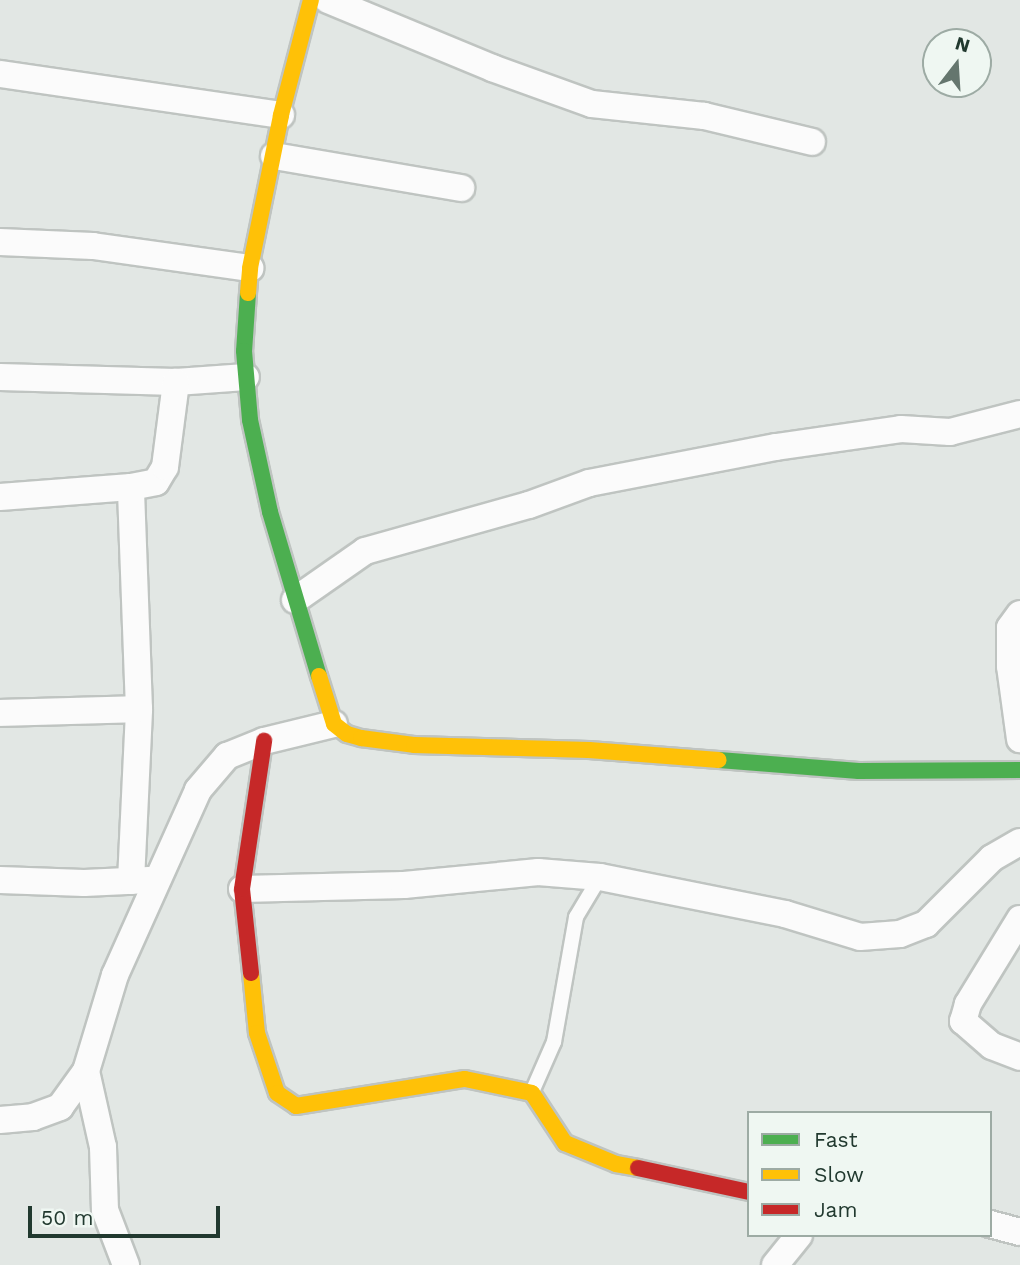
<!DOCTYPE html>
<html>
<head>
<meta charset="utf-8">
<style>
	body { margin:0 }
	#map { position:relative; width:1020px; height:1265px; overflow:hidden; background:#e2e7e4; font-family:"Work Sans",sans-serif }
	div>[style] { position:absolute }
	.roads { filter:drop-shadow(2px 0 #bfc4c1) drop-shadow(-2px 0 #bfc4c1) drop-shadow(0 2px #bfc4c1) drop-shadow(0 -2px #bfc4c1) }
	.lane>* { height:14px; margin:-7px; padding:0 7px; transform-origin:7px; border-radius:7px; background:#fbfbfb }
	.street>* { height:26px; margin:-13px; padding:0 13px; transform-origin:13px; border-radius:13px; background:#fbfbfb }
	.fast>* { height:16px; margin:-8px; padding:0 8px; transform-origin:8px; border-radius:8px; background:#4caf50 }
	.slow>* { height:16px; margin:-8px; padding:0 8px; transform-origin:8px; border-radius:8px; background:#ffc107 }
	.jam>* { height:16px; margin:-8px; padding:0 8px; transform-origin:8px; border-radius:8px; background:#c62828 }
	span { translate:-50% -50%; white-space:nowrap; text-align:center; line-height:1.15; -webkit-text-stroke:5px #eff7f2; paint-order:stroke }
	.legend { position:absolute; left:747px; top:1111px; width:245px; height:126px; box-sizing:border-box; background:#eff7f2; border:2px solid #9daba4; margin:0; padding:9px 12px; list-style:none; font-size:21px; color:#21392f }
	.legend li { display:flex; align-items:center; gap:14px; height:35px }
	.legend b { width:35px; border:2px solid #9daba4 }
	.north { position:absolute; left:922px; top:28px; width:70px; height:70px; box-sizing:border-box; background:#eff7f2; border:2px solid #9daba4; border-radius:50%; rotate:17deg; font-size:19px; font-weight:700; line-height:28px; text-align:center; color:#21392f }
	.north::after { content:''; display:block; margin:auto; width:24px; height:32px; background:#65766e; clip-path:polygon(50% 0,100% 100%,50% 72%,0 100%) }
	.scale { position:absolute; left:28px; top:1206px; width:192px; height:32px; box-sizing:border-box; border:4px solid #21392f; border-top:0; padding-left:9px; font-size:21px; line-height:24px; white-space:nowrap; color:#21392f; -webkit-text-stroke:5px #eff7f2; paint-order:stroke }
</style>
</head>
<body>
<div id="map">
	<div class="roads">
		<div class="lane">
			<i style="left:532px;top:1092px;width:55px;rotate:-66.3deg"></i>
			<i style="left:554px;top:1042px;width:127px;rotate:-80deg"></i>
			<i style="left:576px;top:917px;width:47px;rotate:-59deg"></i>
		</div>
		<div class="street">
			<i style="left:328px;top:0;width:178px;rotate:22.5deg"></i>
			<i style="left:492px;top:68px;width:106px;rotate:19.8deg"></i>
			<i style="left:592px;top:104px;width:113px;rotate:6.1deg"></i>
			<i style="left:704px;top:116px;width:111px;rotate:13.5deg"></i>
			<i style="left:0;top:74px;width:284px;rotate:8.3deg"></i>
			<i style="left:274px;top:156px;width:190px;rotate:9.7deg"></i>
			<i style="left:0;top:242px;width:93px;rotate:2.5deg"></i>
			<i style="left:93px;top:246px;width:159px;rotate:8deg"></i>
			<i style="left:0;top:377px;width:176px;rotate:1.6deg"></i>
			<i style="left:176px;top:382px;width:70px;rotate:-4.1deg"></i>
			<i style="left:0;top:497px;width:131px;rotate:-4.4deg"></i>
			<i style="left:131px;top:487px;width:25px;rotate:-11deg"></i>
			<i style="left:156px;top:482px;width:17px;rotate:-59deg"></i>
			<i style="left:165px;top:467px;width:86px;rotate:-82.6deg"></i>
			<i style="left:295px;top:600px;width:85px;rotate:-35deg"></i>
			<i style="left:365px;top:551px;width:170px;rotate:-15.7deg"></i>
			<i style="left:529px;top:505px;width:64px;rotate:-20.1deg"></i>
			<i style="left:589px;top:483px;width:190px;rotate:-10.9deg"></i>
			<i style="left:776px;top:447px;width:126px;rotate:-8.2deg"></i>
			<i style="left:901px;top:429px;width:49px;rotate:3.5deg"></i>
			<i style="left:950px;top:432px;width:72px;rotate:-14.4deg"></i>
			<i style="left:1020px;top:614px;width:17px;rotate:126deg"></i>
			<i style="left:1010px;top:628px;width:38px;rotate:90deg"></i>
			<i style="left:1010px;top:666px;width:74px;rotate:82.2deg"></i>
			<i style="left:0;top:713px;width:139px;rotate:-1.6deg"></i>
			<i style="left:0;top:880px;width:84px;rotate:2deg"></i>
			<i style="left:84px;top:883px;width:65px;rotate:-2.6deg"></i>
			<i style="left:131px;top:881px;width:172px;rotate:-87.3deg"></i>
			<i style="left:139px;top:709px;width:222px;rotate:-92.1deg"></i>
			<i style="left:242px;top:889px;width:162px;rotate:-1.4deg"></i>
			<i style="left:404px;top:885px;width:135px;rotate:-5.5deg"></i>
			<i style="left:538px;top:872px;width:62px;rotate:4.6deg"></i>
			<i style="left:600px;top:877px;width:189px;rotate:11.3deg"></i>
			<i style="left:785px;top:914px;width:78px;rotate:17deg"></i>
			<i style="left:860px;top:937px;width:40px;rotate:-4.3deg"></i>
			<i style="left:900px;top:934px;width:28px;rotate:-21deg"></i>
			<i style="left:926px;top:924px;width:93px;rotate:-45deg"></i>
			<i style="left:992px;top:858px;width:32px;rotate:-30deg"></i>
			<i style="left:1020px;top:919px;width:100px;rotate:121.5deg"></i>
			<i style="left:968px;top:1004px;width:18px;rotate:106deg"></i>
			<i style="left:963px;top:1021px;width:38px;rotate:41deg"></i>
			<i style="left:992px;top:1046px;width:30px;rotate:21deg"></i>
			<i style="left:86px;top:1071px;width:78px;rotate:77.4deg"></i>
			<i style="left:103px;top:1147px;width:63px;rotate:88.2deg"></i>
			<i style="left:105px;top:1210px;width:59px;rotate:69.1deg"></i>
			<i style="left:0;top:1120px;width:33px;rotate:-5deg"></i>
			<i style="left:33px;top:1117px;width:29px;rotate:-20deg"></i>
			<i style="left:60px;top:1107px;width:44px;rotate:-54.2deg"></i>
			<i style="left:86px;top:1071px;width:100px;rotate:-73.2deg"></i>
			<i style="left:115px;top:975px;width:203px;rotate:-65.8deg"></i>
			<i style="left:198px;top:790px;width:45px;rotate:-49.5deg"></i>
			<i style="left:227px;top:756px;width:40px;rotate:-22deg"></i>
			<i style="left:264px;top:741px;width:72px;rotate:-13.7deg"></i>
			<i style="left:990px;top:1224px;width:31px;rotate:15deg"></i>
			<i style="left:775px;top:1265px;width:38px;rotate:-51deg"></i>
		</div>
		<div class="fast">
			<i style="left:248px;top:293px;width:58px;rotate:93.9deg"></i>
			<i style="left:244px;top:351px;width:69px;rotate:85deg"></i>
			<i style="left:250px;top:420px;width:94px;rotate:77.7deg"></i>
			<i style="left:270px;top:512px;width:171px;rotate:73.4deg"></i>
			<i style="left:719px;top:760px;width:140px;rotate:4.5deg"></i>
			<i style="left:859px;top:771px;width:161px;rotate:-0.4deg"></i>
		</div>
		<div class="slow">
			<i style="left:248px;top:293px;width:25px;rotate:-85deg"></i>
			<i style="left:250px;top:268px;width:156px;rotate:-78.5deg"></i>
			<i style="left:281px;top:115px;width:119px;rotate:-75.4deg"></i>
			<i style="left:319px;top:676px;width:50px;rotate:72.6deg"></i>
			<i style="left:334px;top:724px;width:16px;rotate:38deg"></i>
			<i style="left:347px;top:734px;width:15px;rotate:16deg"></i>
			<i style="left:361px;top:738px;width:53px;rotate:7.5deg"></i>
			<i style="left:414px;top:745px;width:175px;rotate:1.6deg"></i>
			<i style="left:589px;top:750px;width:130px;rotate:4.4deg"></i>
			<i style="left:251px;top:973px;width:60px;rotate:84.3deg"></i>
			<i style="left:257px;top:1033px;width:63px;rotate:71.6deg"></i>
			<i style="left:277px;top:1093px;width:23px;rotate:34deg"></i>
			<i style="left:296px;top:1106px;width:171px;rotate:-9.1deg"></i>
			<i style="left:465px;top:1079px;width:68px;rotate:11.8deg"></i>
			<i style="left:532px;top:1093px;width:60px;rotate:56.6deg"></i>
			<i style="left:565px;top:1143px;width:55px;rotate:22.4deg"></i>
			<i style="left:616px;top:1164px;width:22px;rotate:10deg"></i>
		</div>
		<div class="jam">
			<i style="left:251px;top:973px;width:84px;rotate:-96.1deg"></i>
			<i style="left:242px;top:889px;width:150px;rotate:-81.5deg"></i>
			<i style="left:638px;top:1168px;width:114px;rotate:12.2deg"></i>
		</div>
	</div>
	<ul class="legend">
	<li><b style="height:9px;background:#4caf50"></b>Fast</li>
	<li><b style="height:9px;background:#ffc107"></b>Slow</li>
	<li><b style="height:9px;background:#c62828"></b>Jam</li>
	</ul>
	<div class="north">N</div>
	<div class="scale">50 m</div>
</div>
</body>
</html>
